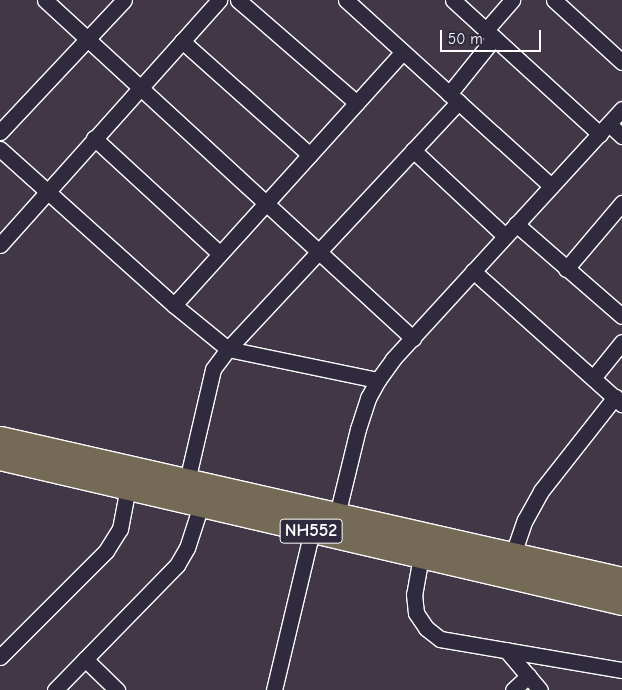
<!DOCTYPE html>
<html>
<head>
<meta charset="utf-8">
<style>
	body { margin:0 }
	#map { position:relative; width:622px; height:690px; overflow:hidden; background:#413747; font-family:"Comic Neue",sans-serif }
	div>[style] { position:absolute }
	.roads { filter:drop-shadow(1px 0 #fff) drop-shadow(-1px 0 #fff) drop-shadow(0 1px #fff) drop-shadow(0 -1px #fff) }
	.minor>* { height:15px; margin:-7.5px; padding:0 7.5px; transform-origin:7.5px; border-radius:7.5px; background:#2f2a3d }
	.trunk>* { height:25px; margin:-12.5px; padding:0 12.5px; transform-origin:12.5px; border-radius:12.5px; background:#756a55 }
	span { translate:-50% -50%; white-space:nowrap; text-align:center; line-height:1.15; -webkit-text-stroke:4px #2f2a3d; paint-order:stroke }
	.shield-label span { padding:1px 4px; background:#2f2a3d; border:1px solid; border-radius:4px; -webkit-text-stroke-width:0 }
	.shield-label { font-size:18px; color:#fff; font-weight:700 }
	.scale { position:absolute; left:440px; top:30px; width:101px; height:22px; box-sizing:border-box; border:2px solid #fff; border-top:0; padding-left:6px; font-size:15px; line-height:18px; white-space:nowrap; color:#fff; -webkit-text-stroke:4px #2f2a3d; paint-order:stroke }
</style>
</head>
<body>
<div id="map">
	<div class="roads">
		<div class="minor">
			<i style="left:45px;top:0;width:500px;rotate:42.6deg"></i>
			<i style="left:238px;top:0;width:157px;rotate:40.9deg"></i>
			<i style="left:346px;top:0;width:277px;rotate:42.2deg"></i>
			<i style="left:453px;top:0;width:199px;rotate:42.4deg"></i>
			<i style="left:554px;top:0;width:92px;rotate:42.4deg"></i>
			<i style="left:486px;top:30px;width:40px;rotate:-49deg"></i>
			<i style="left:182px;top:41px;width:171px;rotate:41.7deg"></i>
			<i style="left:449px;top:94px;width:72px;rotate:-51.2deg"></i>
			<i style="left:609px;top:124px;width:18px;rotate:43deg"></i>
			<i style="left:0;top:132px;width:181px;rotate:-46.8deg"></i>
			<i style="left:94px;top:138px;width:171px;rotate:42.6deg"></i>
			<i style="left:0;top:149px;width:234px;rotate:41.9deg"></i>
			<i style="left:174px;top:305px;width:70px;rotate:39.2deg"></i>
			<i style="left:228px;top:349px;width:153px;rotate:11.7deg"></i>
			<i style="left:413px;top:150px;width:126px;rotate:43.1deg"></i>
			<i style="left:516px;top:224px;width:140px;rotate:41deg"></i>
			<i style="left:0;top:245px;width:329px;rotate:-48.2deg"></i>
			<i style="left:566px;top:269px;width:87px;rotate:-49.7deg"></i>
			<i style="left:473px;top:271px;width:200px;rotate:41.8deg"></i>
			<i style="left:174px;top:305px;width:341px;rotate:-47.9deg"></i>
			<i style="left:593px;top:378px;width:46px;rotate:-51.1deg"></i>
			<i style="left:187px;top:481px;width:115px;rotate:-76.9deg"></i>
			<i style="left:213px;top:369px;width:25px;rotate:-53deg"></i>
			<i style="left:228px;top:349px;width:338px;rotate:-47deg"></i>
			<i style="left:337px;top:515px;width:89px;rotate:-76.3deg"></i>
			<i style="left:358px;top:429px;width:33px;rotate:-72deg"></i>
			<i style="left:368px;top:398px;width:21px;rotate:-61deg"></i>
			<i style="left:378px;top:380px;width:26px;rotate:-54deg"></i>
			<i style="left:393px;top:359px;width:339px;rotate:-47.5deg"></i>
			<i style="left:513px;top:554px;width:36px;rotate:-71deg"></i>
			<i style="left:525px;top:520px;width:33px;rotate:-61deg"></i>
			<i style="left:541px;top:491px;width:120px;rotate:-51.8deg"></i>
			<i style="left:421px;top:556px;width:39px;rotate:100deg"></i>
			<i style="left:414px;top:594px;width:19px;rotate:84deg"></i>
			<i style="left:416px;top:613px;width:18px;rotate:56deg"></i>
			<i style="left:426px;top:628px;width:18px;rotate:38deg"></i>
			<i style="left:440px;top:639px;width:185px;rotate:9.7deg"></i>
			<i style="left:506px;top:650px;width:52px;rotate:49.6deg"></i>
			<i style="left:0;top:657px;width:150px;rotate:-45deg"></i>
			<i style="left:106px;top:551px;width:26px;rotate:-58deg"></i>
			<i style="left:120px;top:529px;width:43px;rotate:-79.2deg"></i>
			<i style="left:85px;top:659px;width:45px;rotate:44.1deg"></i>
			<i style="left:55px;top:690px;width:175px;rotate:-45.7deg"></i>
			<i style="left:177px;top:565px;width:20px;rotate:-60deg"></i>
			<i style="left:187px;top:548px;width:45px;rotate:-72deg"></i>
			<i style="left:274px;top:690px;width:163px;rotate:-76.6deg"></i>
			<i style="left:513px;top:690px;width:21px;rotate:-43deg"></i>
		</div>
		<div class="trunk">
			<i style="left:0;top:439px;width:638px;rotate:12.77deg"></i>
			<i style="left:0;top:457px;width:639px;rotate:13.12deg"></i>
		</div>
	</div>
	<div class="shield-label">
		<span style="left:311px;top:531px">NH552</span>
	</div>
	<div class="scale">50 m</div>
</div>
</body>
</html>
